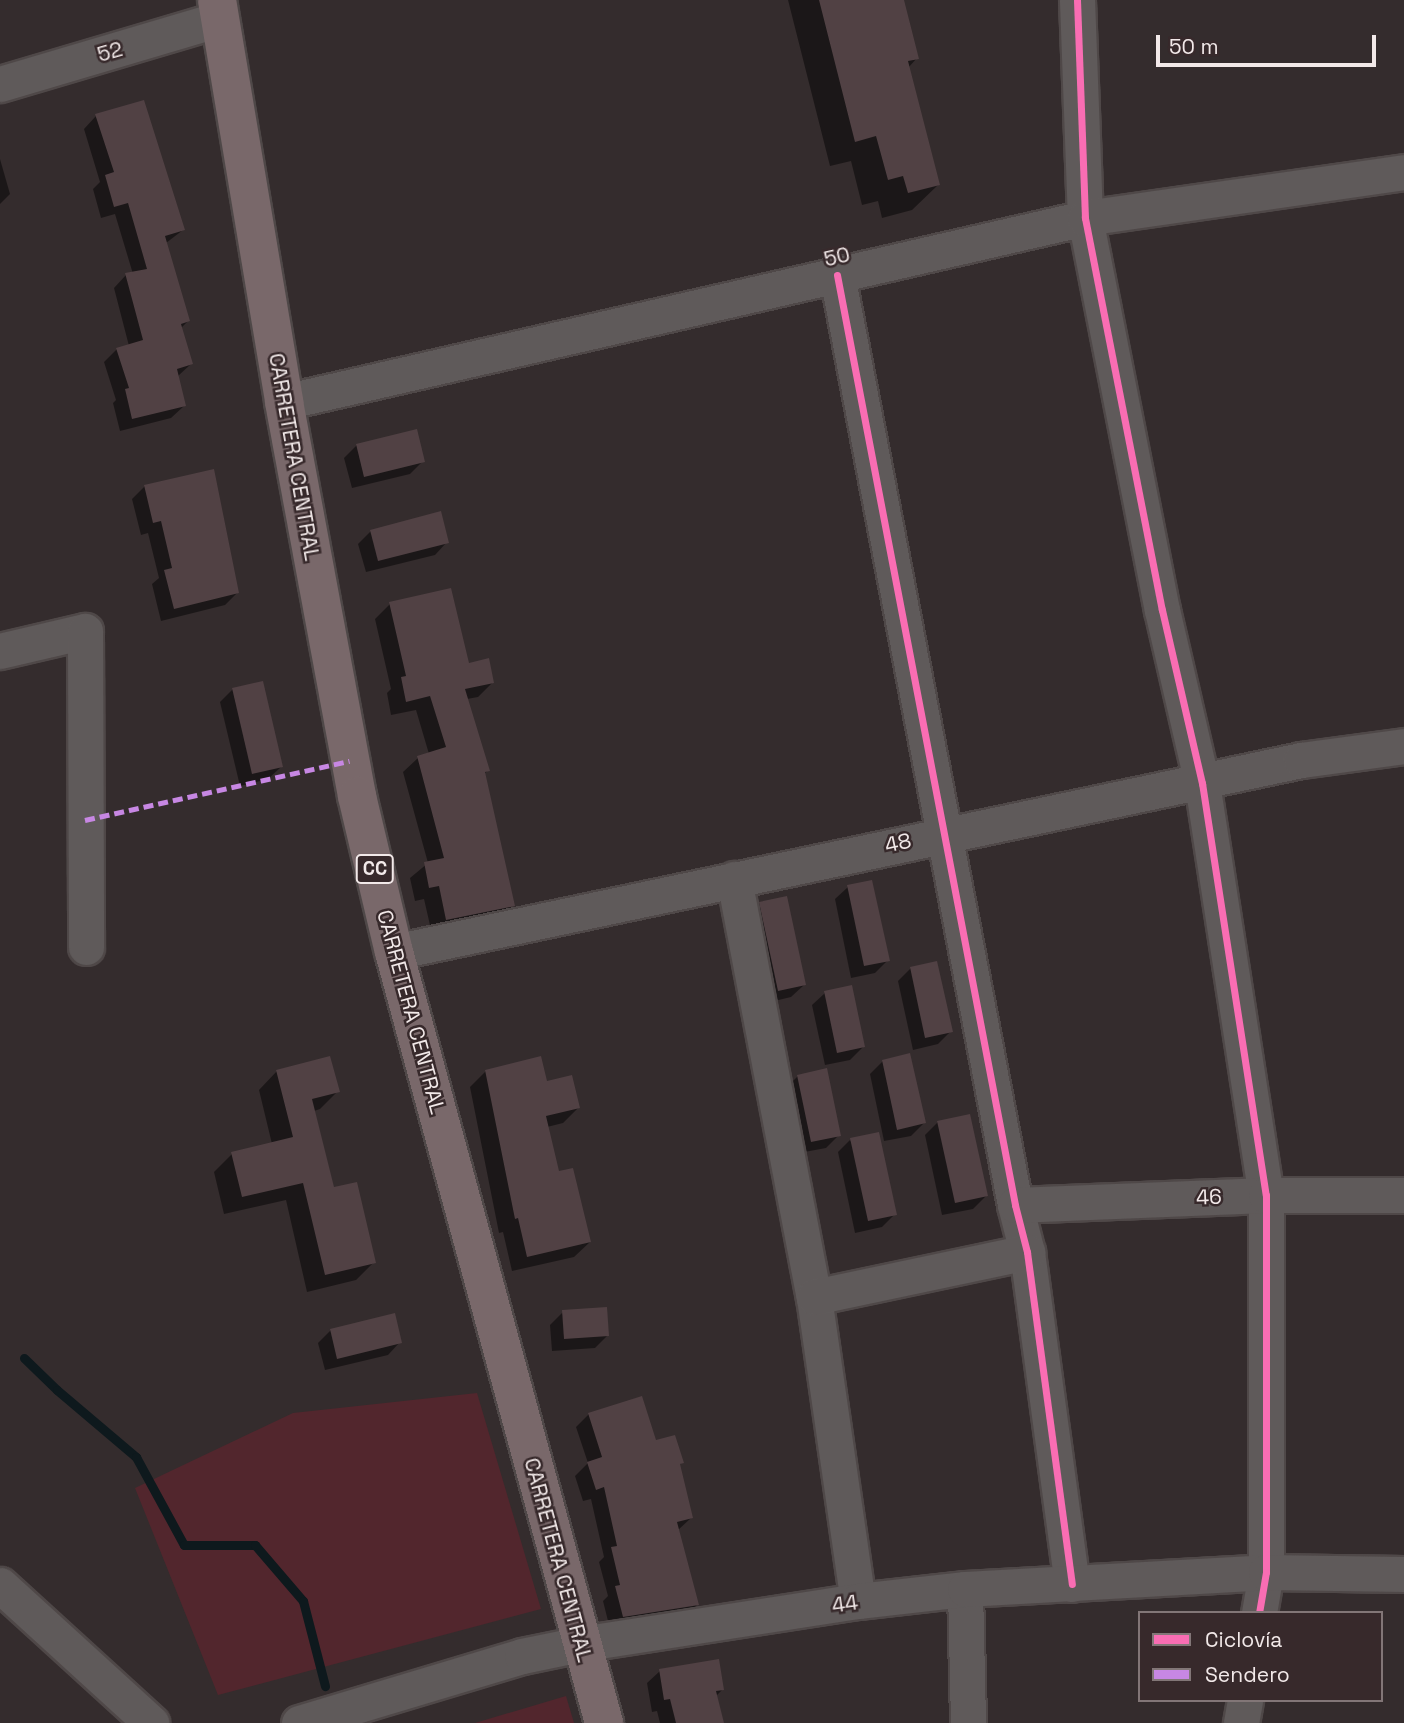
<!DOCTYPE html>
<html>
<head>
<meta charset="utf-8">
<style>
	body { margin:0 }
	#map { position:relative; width:1404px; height:1723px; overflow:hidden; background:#342c2d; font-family:"Space Grotesk",sans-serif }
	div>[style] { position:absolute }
	.green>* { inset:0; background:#52262d }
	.shadow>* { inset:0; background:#0007 }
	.stream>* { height:9px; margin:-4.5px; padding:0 4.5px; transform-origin:4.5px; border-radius:4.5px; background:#0e191d }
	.building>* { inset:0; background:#514144 }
	.roads { filter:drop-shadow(2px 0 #4f4848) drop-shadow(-2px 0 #4f4848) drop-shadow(0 2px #4f4848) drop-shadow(0 -2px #4f4848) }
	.minor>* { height:35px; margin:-17.5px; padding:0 17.5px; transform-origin:17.5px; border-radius:17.5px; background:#5f5a5a }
	.highway>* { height:38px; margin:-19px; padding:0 19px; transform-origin:19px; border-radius:19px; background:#79686a }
	.quiet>* { height:5px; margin-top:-2.5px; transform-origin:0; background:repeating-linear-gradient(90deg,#c787e3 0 10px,transparent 0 15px) }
	.cycleway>* { height:7px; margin:-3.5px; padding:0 3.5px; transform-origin:3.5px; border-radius:3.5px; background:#f96db3 }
	span { translate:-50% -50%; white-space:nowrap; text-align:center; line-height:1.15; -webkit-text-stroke:5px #37292b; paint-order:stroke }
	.shield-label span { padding:2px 5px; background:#37292b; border:2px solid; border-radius:5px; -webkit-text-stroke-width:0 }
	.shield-label { font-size:19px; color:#f2e9e9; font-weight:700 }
	.street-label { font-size:21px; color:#f2e9e9 }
	.legend { position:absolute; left:1138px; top:1611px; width:245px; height:91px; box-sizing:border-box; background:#37292b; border:2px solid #827677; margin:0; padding:9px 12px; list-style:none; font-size:21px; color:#f2e9e9 }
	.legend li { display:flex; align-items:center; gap:14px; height:35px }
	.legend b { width:35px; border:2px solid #827677 }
	.scale { position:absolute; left:1156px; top:35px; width:220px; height:32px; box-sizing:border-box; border:4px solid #f2e9e9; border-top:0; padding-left:9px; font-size:21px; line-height:24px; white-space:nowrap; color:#f2e9e9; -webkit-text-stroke:5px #37292b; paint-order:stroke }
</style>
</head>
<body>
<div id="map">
	<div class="green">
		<i style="clip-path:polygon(477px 1393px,541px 1609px,218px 1695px,135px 1488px,293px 1413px)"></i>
		<i style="clip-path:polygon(566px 1696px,574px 1723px,475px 1723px)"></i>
	</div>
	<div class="shadow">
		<i style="clip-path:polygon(788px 0,903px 0,917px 58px,908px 68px,938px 185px,912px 210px,882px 218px,878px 201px,862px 205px,851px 161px,830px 166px)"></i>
		<i style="clip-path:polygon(96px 116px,183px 230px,166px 243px,188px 321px,181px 328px,191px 364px,178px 376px,184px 406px,171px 418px,120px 431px,113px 403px,116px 400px,104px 362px,117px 349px,129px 346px,114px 288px,126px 275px,133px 274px,115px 214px,101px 218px,93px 189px,100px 182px,84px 129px)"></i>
		<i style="clip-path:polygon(0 159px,10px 194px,0 204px)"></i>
		<i style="clip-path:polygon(357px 445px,423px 461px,410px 474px,352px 488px,344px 458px)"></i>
		<i style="clip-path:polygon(145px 486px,237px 593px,225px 605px,161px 621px,152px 584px,159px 578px,148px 533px,141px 535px,132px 499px)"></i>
		<i style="clip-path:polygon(371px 531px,447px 542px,435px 555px,366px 572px,358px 544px)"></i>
		<i style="clip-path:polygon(390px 604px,493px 682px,478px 697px,467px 699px,488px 770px,484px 774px,513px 905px,498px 920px,432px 934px,424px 899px,415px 901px,410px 878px,428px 863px,403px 772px,418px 758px,429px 754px,416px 710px,391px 715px,387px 693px,391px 689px,375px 619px)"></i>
		<i style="clip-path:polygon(233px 689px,281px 767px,268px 779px,240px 786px,220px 702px)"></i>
		<i style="clip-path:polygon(848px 887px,888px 960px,875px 973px,851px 978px,835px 899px)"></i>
		<i style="clip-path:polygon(760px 904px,804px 985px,791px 997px,766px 1003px,747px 916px)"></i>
		<i style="clip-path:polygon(911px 968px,951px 1031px,938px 1044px,913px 1050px,898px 981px)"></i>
		<i style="clip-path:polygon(825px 993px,863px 1047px,850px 1060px,825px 1065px,812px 1005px)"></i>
		<i style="clip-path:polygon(883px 1061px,924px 1123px,911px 1136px,884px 1141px,870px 1074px)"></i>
		<i style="clip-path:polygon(277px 1071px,338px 1091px,320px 1109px,314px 1111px,333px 1189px,374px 1262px,356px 1280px,307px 1292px,286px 1200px,224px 1214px,214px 1172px,232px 1154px,272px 1144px,259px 1090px)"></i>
		<i style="clip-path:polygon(486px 1071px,545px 1083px,578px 1108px,563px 1123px,547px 1127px,557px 1174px,590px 1242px,574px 1257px,512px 1271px,503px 1232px,499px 1233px,470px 1087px)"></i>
		<i style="clip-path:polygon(798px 1076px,839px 1135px,826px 1148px,799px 1153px,785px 1089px)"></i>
		<i style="clip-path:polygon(938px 1122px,986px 1196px,973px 1209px,942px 1215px,925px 1135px)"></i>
		<i style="clip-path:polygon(850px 1140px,895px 1214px,882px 1227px,855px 1233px,838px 1152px)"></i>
		<i style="clip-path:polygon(563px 1312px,608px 1335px,595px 1348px,552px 1351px,550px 1325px)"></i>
		<i style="clip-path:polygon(331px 1330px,400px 1342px,388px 1355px,325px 1370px,318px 1343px)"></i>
		<i style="clip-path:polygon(589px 1414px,655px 1443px,682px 1462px,679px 1465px,691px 1518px,677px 1531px,697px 1605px,684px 1617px,610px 1629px,603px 1601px,608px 1596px,599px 1562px,604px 1557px,591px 1499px,583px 1501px,575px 1476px,588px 1463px,576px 1427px)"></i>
		<i style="clip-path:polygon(660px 1671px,723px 1689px,716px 1696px,722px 1723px,660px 1723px,657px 1711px,652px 1712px,647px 1683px)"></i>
	</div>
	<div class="stream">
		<i style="left:24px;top:1358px;width:46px;rotate:44.1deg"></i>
		<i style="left:57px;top:1390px;width:104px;rotate:40.3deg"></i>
		<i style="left:136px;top:1457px;width:100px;rotate:61.4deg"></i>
		<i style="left:184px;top:1545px;width:71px"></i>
		<i style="left:255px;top:1545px;width:74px;rotate:49.4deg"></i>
		<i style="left:303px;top:1601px;width:88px;rotate:75.5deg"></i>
	</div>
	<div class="building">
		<i style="clip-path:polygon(819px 0,904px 0,919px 59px,908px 61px,940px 185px,908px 193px,903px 176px,888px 180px,876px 136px,855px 142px)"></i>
		<i style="clip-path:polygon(144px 100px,185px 230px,165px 236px,190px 321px,181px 324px,193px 364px,177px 369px,186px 406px,132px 419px,125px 389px,129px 388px,116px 348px,143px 340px,125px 273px,147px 269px,128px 203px,114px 207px,105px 175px,114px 172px,95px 114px)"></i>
		<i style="clip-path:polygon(417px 429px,425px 462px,364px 477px,356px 444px)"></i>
		<i style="clip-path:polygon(214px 469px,239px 593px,174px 609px,164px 570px,172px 568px,161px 521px,153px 523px,144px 485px)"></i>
		<i style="clip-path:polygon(441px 511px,449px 543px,378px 561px,370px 530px)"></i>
		<i style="clip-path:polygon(451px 588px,469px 663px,489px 658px,494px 683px,465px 689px,490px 771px,485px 772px,515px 906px,446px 920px,439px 886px,429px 888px,424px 862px,444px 858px,417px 756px,446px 747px,430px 696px,406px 702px,401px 677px,406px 676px,389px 602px)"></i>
		<i style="clip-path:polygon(263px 681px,283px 767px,252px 774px,232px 688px)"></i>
		<i style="clip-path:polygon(872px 880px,890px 961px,864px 966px,847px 885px)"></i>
		<i style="clip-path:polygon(787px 896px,806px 985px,778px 991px,759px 902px)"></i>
		<i style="clip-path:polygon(937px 961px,953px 1032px,925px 1038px,910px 967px)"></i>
		<i style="clip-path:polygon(852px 985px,865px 1047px,837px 1053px,824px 991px)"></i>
		<i style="clip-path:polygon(910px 1053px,926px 1123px,897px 1130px,882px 1060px)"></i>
		<i style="clip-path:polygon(330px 1056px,340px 1092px,312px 1099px,334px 1187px,357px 1182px,376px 1263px,325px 1275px,303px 1183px,242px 1197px,231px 1152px,293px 1137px,276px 1070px)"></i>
		<i style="clip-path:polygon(541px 1056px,547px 1081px,572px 1075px,580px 1108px,546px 1116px,559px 1171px,573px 1168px,591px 1242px,527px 1257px,518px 1218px,515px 1219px,485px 1070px)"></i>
		<i style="clip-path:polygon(827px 1068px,841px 1136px,811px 1142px,797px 1075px)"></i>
		<i style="clip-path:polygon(970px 1114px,988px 1196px,955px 1203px,937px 1121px)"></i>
		<i style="clip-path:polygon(879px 1132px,897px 1215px,868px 1221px,850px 1138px)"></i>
		<i style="clip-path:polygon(607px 1307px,609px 1336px,564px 1339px,562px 1310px)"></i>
		<i style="clip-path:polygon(395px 1313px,402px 1343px,337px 1359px,330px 1329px)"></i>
		<i style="clip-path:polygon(642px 1396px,656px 1440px,675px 1435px,684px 1463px,680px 1464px,693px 1518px,677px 1522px,699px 1605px,623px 1617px,615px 1586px,620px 1585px,611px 1547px,617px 1546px,604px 1487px,596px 1490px,587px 1462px,602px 1457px,588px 1413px)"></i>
		<i style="clip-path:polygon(719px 1659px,724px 1690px,716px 1691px,724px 1723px,676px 1723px,670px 1699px,664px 1700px,659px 1669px)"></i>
	</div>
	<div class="roads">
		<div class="minor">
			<i style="left:1077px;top:0;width:218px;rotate:87.9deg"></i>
			<i style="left:1085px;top:218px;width:399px;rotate:78.9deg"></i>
			<i style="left:1162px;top:610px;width:178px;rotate:77deg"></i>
			<i style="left:1202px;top:783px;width:417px;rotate:81.2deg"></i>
			<i style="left:1266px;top:1195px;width:377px;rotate:90deg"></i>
			<i style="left:1266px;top:1572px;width:42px;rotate:99.7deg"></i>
			<i style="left:0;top:84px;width:229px;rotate:-16.5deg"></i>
			<i style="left:837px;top:275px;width:947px;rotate:79.16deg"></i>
			<i style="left:1015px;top:1205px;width:49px;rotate:75.7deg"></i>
			<i style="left:1027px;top:1252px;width:335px;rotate:82.3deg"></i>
			<i style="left:284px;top:402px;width:822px;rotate:-12.94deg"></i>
			<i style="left:1085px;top:218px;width:322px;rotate:-8.2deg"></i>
			<i style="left:0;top:651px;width:87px;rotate:-13.2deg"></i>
			<i style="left:85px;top:631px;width:316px;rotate:89.8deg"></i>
			<i style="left:734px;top:879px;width:426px;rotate:79.2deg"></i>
			<i style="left:814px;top:1297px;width:307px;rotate:81.8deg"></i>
			<i style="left:394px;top:952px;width:927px;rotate:-11.95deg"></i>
			<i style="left:1301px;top:760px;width:104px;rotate:-7.7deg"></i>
			<i style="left:1015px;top:1205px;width:251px;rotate:-2.3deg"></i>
			<i style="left:1266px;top:1195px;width:138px"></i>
			<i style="left:814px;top:1297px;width:218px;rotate:-11.9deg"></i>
			<i style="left:0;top:1585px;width:205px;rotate:42.4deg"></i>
			<i style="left:965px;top:1589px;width:134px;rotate:88.7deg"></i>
			<i style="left:299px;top:1723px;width:233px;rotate:-16.7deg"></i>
			<i style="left:522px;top:1656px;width:59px;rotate:-11.7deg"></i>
			<i style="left:580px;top:1644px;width:281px;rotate:-8.8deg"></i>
			<i style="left:858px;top:1601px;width:108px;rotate:-6.4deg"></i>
			<i style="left:965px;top:1589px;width:301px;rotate:-3.2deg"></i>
			<i style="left:1266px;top:1572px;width:138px;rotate:0.8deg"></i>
			<i style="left:1241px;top:1723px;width:23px;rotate:-80deg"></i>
		</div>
		<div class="highway">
			<i style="left:217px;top:0;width:408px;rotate:80.5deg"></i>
			<i style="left:284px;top:402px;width:401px;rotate:79.5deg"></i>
			<i style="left:357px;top:796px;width:160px;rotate:76.7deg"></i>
			<i style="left:394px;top:952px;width:799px;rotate:74.76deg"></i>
		</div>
	</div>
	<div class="quiet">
		<i style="left:85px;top:820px;width:271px;rotate:-12.6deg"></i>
	</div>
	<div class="cycleway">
		<i style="left:1077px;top:0;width:218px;rotate:87.9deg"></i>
		<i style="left:1085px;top:218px;width:399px;rotate:78.9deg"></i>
		<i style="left:1162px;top:610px;width:178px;rotate:77deg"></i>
		<i style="left:1202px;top:783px;width:417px;rotate:81.2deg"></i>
		<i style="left:1266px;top:1195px;width:377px;rotate:90deg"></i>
		<i style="left:1266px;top:1572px;width:42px;rotate:99.7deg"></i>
		<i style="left:837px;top:275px;width:947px;rotate:79.16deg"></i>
		<i style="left:1015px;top:1205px;width:49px;rotate:75.7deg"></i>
		<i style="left:1027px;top:1252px;width:335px;rotate:82.3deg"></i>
	</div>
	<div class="shield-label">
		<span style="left:375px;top:869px">CC</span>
	</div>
	<div class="street-label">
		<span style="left:110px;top:52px;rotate:-16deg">52</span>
		<span style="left:837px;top:257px;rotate:-13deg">50</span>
		<span style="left:294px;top:457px;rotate:80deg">CARRETERA CENTRAL</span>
		<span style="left:898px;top:843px;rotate:-12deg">48</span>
		<span style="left:411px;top:1012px;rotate:75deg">CARRETERA CENTRAL</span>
		<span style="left:1209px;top:1197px;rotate:-2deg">46</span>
		<span style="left:558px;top:1560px;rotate:75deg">CARRETERA CENTRAL</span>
		<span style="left:845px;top:1604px;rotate:-8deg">44</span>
	</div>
	<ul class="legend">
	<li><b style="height:9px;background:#f96db3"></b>Ciclovía</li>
	<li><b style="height:9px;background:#c787e3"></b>Sendero</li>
	</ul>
	<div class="scale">50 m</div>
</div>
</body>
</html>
